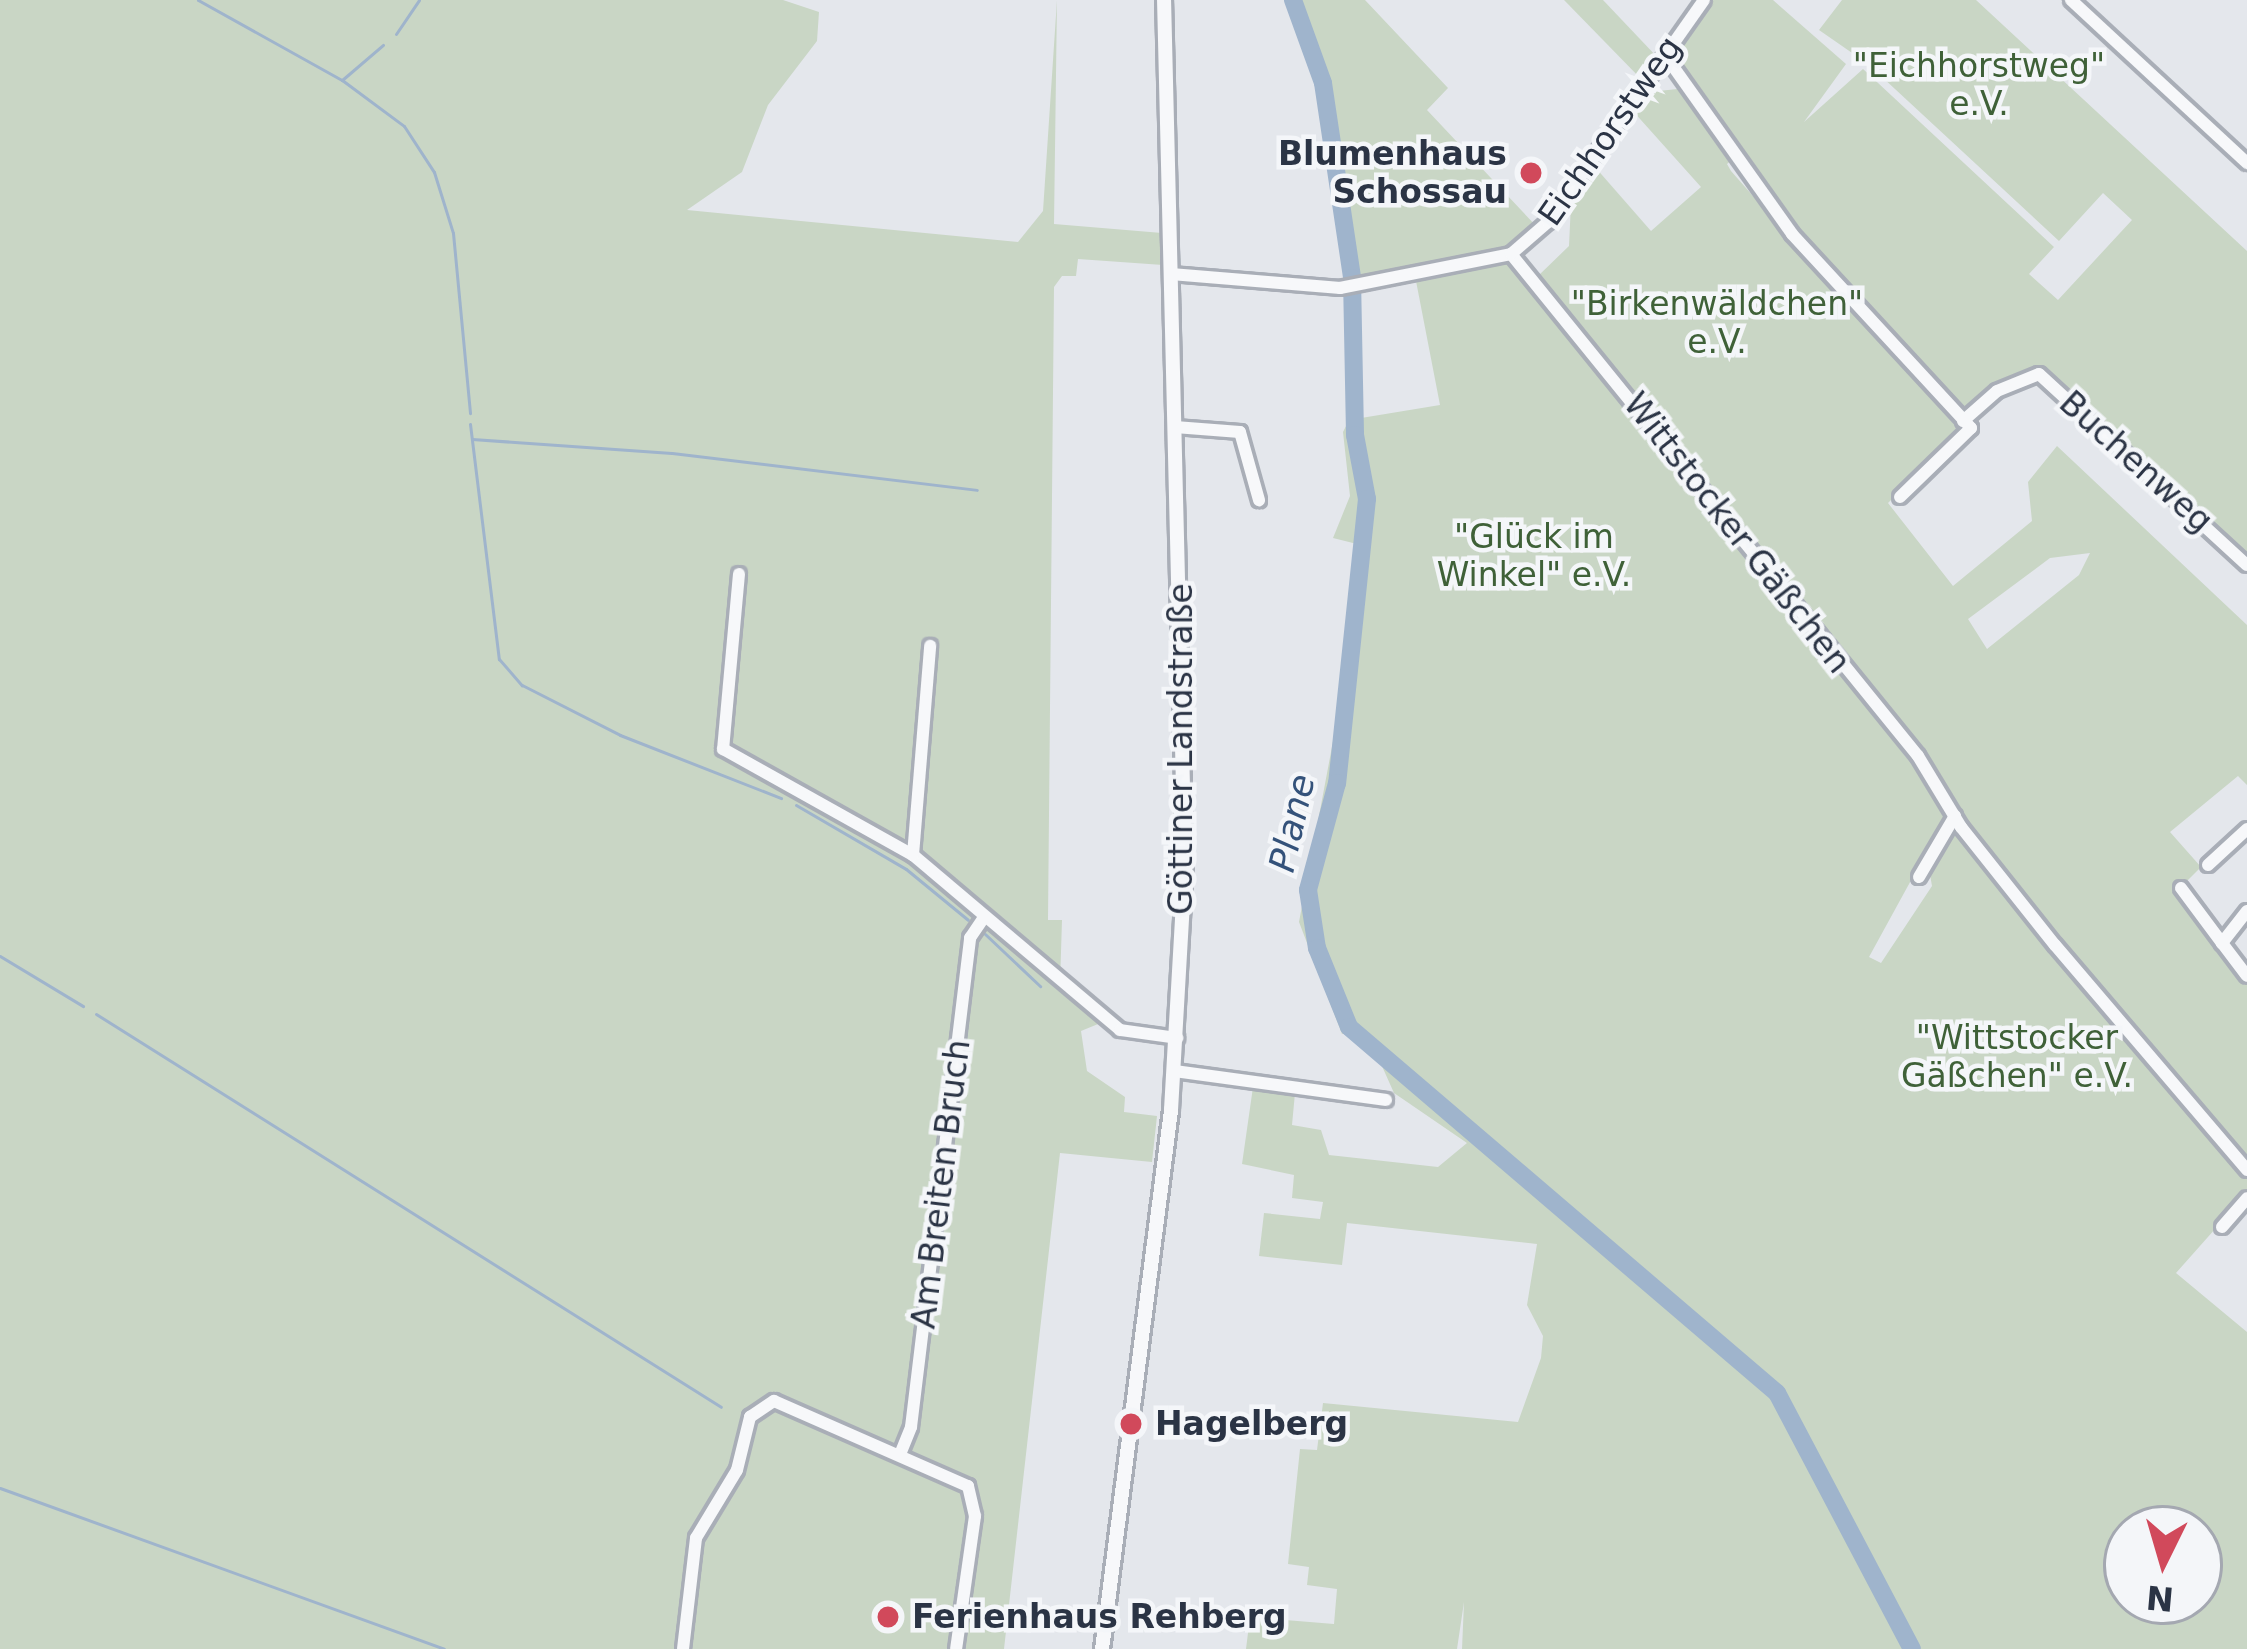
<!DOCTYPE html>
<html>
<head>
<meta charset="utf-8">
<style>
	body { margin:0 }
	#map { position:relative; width:2247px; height:1649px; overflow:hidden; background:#e4e7ec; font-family:"DejaVu Sans",sans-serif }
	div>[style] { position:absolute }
	.green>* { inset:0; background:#c9d6c5 }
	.stream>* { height:3px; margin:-1.5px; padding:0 1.5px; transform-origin:1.5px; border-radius:1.5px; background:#9fb4cc }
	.river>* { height:18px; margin:-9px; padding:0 9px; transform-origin:9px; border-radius:9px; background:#9fb4cc }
	.roads { filter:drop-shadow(3px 0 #a9aeb7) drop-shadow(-3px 0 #a9aeb7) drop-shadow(0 3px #a9aeb7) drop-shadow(0 -3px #a9aeb7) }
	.minor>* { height:12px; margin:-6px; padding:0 6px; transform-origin:6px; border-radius:6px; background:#f7f8fa }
	.tertiary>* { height:14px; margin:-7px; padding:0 7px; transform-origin:7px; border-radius:7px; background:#f7f8fa }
	.dots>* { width:33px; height:33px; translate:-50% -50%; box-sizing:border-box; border:6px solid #f4f6f9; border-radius:50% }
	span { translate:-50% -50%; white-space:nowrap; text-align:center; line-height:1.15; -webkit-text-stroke:9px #f4f6f9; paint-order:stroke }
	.park-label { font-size:33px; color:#3f6138 }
	.street-label { font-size:33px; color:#2b3445 }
	.poi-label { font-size:33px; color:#2b3445; font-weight:700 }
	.right { translate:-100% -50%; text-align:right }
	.left { translate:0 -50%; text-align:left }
	.water-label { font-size:36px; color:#34527a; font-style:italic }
	.north { position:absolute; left:2103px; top:1505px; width:120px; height:120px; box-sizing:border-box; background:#f4f6f9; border:3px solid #a4a8b1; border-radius:50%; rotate:185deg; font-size:33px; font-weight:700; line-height:48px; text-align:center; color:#2b3445 }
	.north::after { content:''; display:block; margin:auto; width:42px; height:54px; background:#d1495b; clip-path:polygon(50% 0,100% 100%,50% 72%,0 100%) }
</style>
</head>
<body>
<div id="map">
	<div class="green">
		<i style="clip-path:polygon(0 0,783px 0,819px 12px,817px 41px,768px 105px,742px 172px,687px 210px,1018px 242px,1043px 211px,1057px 0,1054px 224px,1162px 233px,1163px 265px,1078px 259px,1076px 276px,1062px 276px,1054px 287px,1048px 920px,1062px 920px,1060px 984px,1103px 1022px,1081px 1031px,1087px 1071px,1125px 1097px,1124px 1112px,1157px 1116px,1152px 1162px,1060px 1153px,1004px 1649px,0 1649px)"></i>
		<i style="clip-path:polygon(1290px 0,1365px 0,1448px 88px,1427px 110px,1537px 227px,1511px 247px,1349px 282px,1322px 84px)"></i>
		<i style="clip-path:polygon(1564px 0,1603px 0,1658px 58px,1643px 81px)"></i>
		<i style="clip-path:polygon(1709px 0,1773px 0,1846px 64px,1804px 122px,1863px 69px,2054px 247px,2029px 274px,2058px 300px,2132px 220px,2103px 193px,2059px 241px,1868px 64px,1819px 30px,1842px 0,1976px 0,2247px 251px,2247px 560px,2035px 365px,1967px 411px,1802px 239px,1674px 55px)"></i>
		<i style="clip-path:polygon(evenodd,1687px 88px,1735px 157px,1727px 164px,1731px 171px,1960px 431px,1888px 503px,1953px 586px,2032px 521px,2028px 482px,2057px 446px,2247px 625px,2247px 785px,2238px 776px,2170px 832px,2201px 867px,2177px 891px,2247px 982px,2247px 1162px,2053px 935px,1537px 277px,1569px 246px,1571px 203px,1595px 167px,1651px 231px,1701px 187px,1632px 110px,1649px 92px,1687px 88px,2090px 553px,2079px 575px,1987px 649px,1968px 619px,2050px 558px,2090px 553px)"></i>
		<i style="clip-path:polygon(evenodd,1509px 258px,1949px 811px,1869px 957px,1881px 963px,1932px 886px,1929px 869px,1957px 828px,2247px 1178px,2247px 1193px,2176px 1273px,2247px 1332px,2247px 1649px,1914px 1649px,1778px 1392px,1763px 1376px,1911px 1649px,1462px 1649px,1464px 1602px,1457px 1649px,1246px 1649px,1250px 1617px,1334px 1624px,1337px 1589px,1307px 1585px,1309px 1567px,1288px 1564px,1300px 1449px,1317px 1450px,1323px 1403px,1518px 1422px,1541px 1358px,1543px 1336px,1527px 1305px,1537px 1244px,1347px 1223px,1342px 1265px,1259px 1256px,1264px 1213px,1320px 1219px,1323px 1202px,1292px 1198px,1294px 1175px,1242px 1164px,1253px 1087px,1295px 1093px,1292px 1125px,1321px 1130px,1329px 1155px,1438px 1167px,1467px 1143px,1394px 1093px,1377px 1055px,1351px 1031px,1342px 1034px,1299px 922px,1347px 667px,1357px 544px,1333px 538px,1350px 496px,1343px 432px,1349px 420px,1440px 405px,1416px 281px,1509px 258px,2127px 1529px,2199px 1529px,2199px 1601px,2127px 1601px,2127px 1529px)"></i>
	</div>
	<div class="stream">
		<i style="left:198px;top:0;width:165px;rotate:29.1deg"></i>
		<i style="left:342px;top:80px;width:54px;rotate:-40.5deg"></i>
		<i style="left:396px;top:34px;width:41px;rotate:-55.9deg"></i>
		<i style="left:342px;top:80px;width:77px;rotate:36.6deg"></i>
		<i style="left:404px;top:126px;width:55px;rotate:56.9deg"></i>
		<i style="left:434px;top:172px;width:64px;rotate:72.7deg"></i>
		<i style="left:453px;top:233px;width:181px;rotate:84.6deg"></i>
		<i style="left:470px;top:424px;width:237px;rotate:83deg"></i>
		<i style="left:499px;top:659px;width:35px;rotate:49deg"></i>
		<i style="left:522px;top:685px;width:110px;rotate:27deg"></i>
		<i style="left:620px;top:735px;width:173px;rotate:21.4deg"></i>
		<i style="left:472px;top:439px;width:200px;rotate:4deg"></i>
		<i style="left:672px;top:453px;width:307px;rotate:6.9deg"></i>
		<i style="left:796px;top:805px;width:127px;rotate:30.2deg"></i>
		<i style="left:906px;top:869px;width:80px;rotate:39.4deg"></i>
		<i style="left:985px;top:934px;width:76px;rotate:43.4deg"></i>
		<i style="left:0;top:956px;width:97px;rotate:31.1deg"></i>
		<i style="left:96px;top:1014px;width:738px;rotate:32.16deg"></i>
		<i style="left:0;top:1488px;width:472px;rotate:19.9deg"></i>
	</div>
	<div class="river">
		<i style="left:1293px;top:0;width:88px;rotate:70.1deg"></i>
		<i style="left:1323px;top:83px;width:197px;rotate:81.5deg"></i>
		<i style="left:1352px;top:278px;width:157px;rotate:88.9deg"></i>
		<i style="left:1355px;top:435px;width:65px;rotate:79.4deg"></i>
		<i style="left:1367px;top:499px;width:286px;rotate:96deg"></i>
		<i style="left:1337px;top:783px;width:111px;rotate:105.2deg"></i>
		<i style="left:1308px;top:890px;width:59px;rotate:81.2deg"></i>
		<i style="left:1317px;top:948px;width:85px;rotate:67.9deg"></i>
		<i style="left:1349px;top:1027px;width:563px;rotate:40.54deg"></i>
		<i style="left:1777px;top:1393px;width:289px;rotate:62.2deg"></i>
	</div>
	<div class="roads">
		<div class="minor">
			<i style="left:2071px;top:0;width:240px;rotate:42.8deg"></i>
			<i style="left:1665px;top:55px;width:219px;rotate:54.6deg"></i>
			<i style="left:1792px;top:234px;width:264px;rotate:47.3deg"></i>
			<i style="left:1971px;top:428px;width:99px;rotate:135.8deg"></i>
			<i style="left:1511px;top:254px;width:646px;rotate:50.97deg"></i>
			<i style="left:1918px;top:756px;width:83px;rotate:58.8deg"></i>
			<i style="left:1961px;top:827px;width:151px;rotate:51.5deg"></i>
			<i style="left:2055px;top:945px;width:296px;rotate:49.5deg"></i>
			<i style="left:1171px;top:274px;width:170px;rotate:4.7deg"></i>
			<i style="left:1340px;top:288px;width:174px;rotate:-11.2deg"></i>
			<i style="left:1511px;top:254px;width:49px;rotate:-40.9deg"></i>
			<i style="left:1548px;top:222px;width:271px;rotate:-54.9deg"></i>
			<i style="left:1963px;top:421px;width:45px;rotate:-41.4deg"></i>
			<i style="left:1997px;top:391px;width:45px;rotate:-22deg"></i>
			<i style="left:2039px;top:374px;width:282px;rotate:42.6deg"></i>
			<i style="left:1175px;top:427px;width:65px;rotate:4.4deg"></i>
			<i style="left:1240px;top:432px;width:71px;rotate:74.4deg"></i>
			<i style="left:739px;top:574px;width:176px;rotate:95.2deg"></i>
			<i style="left:723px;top:749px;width:218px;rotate:29.2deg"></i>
			<i style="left:913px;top:855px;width:271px;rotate:40.2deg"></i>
			<i style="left:1120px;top:1030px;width:58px;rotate:8deg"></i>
			<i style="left:913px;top:855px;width:210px;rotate:-85.3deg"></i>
			<i style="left:2208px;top:865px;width:53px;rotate:-42.7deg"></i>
			<i style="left:1919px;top:877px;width:71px;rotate:-59.5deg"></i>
			<i style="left:2181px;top:888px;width:69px;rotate:53.3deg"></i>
			<i style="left:2247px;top:911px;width:41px;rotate:128deg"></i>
			<i style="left:2222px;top:943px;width:41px;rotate:52.9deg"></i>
			<i style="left:1175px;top:1071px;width:213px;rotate:7.8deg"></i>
			<i style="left:2222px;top:1227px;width:38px;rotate:-49deg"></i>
			<i style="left:901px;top:1452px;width:27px;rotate:-68deg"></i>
			<i style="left:911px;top:1427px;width:493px;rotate:-83.1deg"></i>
			<i style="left:970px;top:938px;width:25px;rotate:-56deg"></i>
			<i style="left:683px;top:1649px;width:112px;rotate:-83.3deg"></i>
			<i style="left:696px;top:1538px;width:79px;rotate:-58.9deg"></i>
			<i style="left:737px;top:1470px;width:55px;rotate:-76.2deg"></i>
			<i style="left:750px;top:1417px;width:29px;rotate:-34deg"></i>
			<i style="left:774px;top:1401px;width:212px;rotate:23.7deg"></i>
			<i style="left:968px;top:1486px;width:31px;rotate:77deg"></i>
			<i style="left:975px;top:1516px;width:134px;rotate:98.1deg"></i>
		</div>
		<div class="tertiary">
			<i style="left:1102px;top:1649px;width:543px;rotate:-82.7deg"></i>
			<i style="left:1171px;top:1110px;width:240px;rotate:-86.7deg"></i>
			<i style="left:1185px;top:870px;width:870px;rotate:-91.38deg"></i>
		</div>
	</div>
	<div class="dots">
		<i style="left:1531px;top:173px;background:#d1495b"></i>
		<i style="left:1131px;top:1424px;background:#d1495b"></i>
		<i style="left:888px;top:1617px;background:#d1495b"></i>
	</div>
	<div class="park-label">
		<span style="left:1979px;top:85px">"Eichhorstweg"<br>e.V.</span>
		<span style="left:1717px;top:323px">"Birkenwäldchen"<br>e.V.</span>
		<span style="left:1534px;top:556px">"Glück im<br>Winkel" e.V.</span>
		<span style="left:2017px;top:1057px">"Wittstocker<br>Gäßchen" e.V.</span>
	</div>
	<div class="street-label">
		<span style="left:1610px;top:131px;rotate:-55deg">Eichhorstweg</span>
		<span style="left:2136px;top:462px;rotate:42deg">Buchenweg</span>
		<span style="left:1737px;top:533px;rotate:52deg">Wittstocker Gäßchen</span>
		<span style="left:1181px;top:749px;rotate:-90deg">Göttiner Landstraße</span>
		<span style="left:941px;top:1184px;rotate:-83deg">Am Breiten Bruch</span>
	</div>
	<div class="poi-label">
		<span class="right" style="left:1507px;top:173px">Blumenhaus<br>Schossau</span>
		<span class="left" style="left:1155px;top:1424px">Hagelberg</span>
		<span class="left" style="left:912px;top:1617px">Ferienhaus Rehberg</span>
	</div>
	<div class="water-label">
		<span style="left:1292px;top:823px;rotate:-77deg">Plane</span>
	</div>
	<div class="north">N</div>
</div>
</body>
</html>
